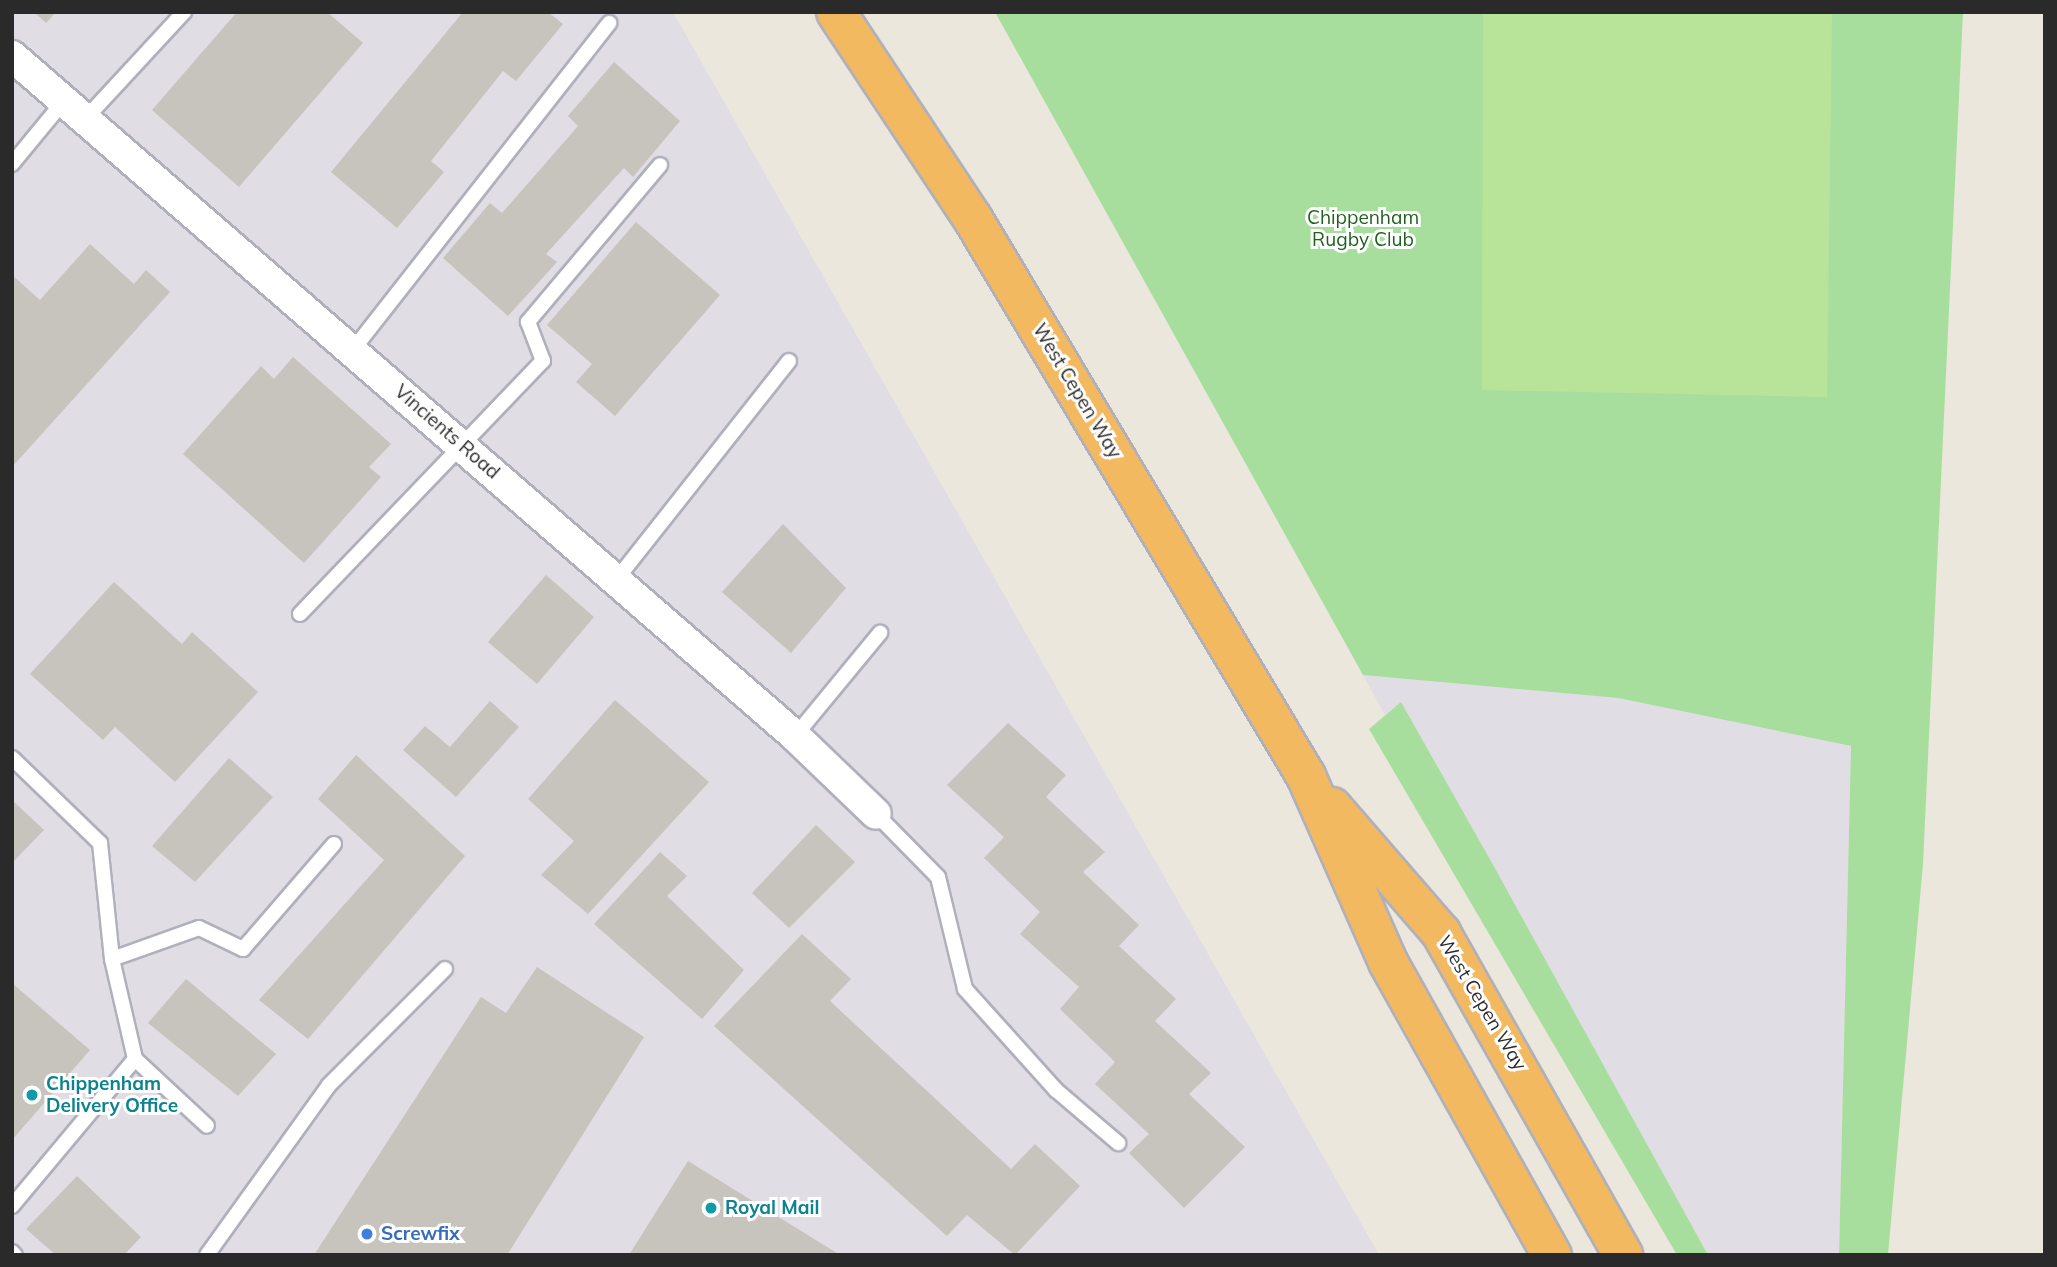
<!DOCTYPE html>
<html>
<head>
<meta charset="utf-8">
<style>
	body { margin:0 }
	#map { position:relative; width:2057px; height:1267px; overflow:hidden; background:#ebe7dd; font-family:Mulish,sans-serif }
	div>[style] { position:absolute }
	.industrial>* { inset:0; background:#e0dde4 }
	.green>* { inset:0; background:#a8de9d }
	.pitch>* { inset:0; background:#b8e499 }
	.building>* { inset:0; background:#c6c4bc }
	.roads { filter:drop-shadow(2px 0 #b0b0bc) drop-shadow(-2px 0 #b0b0bc) drop-shadow(0 2px #b0b0bc) drop-shadow(0 -2px #b0b0bc) }
	.lane>* { height:14px; margin:-7px; padding:0 7px; transform-origin:7px; border-radius:7px; background:#fff }
	.street>* { height:30px; margin:-15px; padding:0 15px; transform-origin:15px; border-radius:15px; background:#fff }
	.highway>* { height:38px; margin:-19px; padding:0 19px; transform-origin:19px; border-radius:19px; background:#f3b960 }
	.dots>* { width:19px; height:19px; translate:-50% -50%; box-sizing:border-box; border:4px solid #fff; border-radius:50% }
	span { translate:-50% -50%; white-space:nowrap; text-align:center; line-height:1.15; -webkit-text-stroke:6px #fff; paint-order:stroke }
	.park-label { font-size:19px; color:#21621f }
	.street-label { font-size:19px; color:#2a2a2a }
	.culture-label { font-size:19px; color:#0d838f; font-weight:700 }
	.left { translate:0 -50%; text-align:left }
	.shop-label { font-size:19px; color:#366cbe; font-weight:700 }
	.frame { position:absolute; inset:0; border:14px solid #2a2a2a; pointer-events:none }
</style>
</head>
<body>
<div id="map">
	<div class="industrial">
		<i style="clip-path:polygon(12px 12px,673px 12px,1379px 1255px,12px 1255px)"></i>
		<i style="clip-path:polygon(1363px 675px,1618px 698px,1851px 746px,1839px 1255px,1708px 1255px,1401px 702px,1385px 715px)"></i>
	</div>
	<div class="green">
		<i style="clip-path:polygon(995px 12px,1963px 12px,1923px 864px,1888px 1255px,1839px 1255px,1851px 746px,1618px 698px,1363px 675px)"></i>
		<i style="clip-path:polygon(1401px 702px,1492px 863px,1708px 1255px,1677px 1255px,1369px 729px)"></i>
	</div>
	<div class="pitch">
		<i style="clip-path:polygon(1483px 12px,1832px 12px,1827px 397px,1482px 390px)"></i>
	</div>
	<div class="building">
		<i style="clip-path:polygon(34px 12px,56px 12px,46px 23px)"></i>
		<i style="clip-path:polygon(237px 12px,327px 12px,363px 43px,239px 187px,152px 110px)"></i>
		<i style="clip-path:polygon(463px 12px,548px 12px,563px 24px,516px 81px,503px 71px,431px 161px,444px 172px,397px 228px,331px 172px)"></i>
		<i style="clip-path:polygon(614px 62px,680px 121px,633px 177px,624px 168px,546px 254px,557px 262px,508px 316px,443px 258px,490px 203px,502px 213px,578px 126px,568px 116px)"></i>
		<i style="clip-path:polygon(636px 222px,720px 295px,615px 416px,576px 382px,592px 364px,547px 325px)"></i>
		<i style="clip-path:polygon(90px 244px,134px 284px,146px 270px,170px 292px,12px 467px,12px 275px,40px 300px)"></i>
		<i style="clip-path:polygon(293px 357px,391px 444px,369px 467px,381px 477px,304px 563px,183px 454px,261px 366px,274px 379px)"></i>
		<i style="clip-path:polygon(783px 524px,846px 588px,791px 653px,722px 592px)"></i>
		<i style="clip-path:polygon(546px 575px,594px 617px,537px 684px,488px 642px)"></i>
		<i style="clip-path:polygon(114px 582px,182px 644px,192px 632px,258px 692px,175px 782px,115px 727px,103px 740px,30px 674px)"></i>
		<i style="clip-path:polygon(615px 700px,709px 782px,588px 914px,541px 875px,574px 841px,528px 799px)"></i>
		<i style="clip-path:polygon(490px 701px,519px 727px,456px 797px,403px 750px,425px 726px,450px 747px)"></i>
		<i style="clip-path:polygon(1008px 723px,1066px 775px,1046px 797px,1105px 852px,1083px 872px,1139px 925px,1119px 946px,1176px 999px,1155px 1021px,1211px 1073px,1189px 1094px,1245px 1147px,1184px 1208px,1129px 1153px,1149px 1134px,1095px 1084px,1115px 1062px,1060px 1009px,1079px 987px,1020px 934px,1040px 912px,984px 858px,1004px 837px,947px 785px)"></i>
		<i style="clip-path:polygon(356px 755px,465px 856px,308px 1039px,259px 1000px,384px 860px,318px 799px)"></i>
		<i style="clip-path:polygon(229px 758px,273px 797px,195px 882px,152px 846px)"></i>
		<i style="clip-path:polygon(12px 800px,44px 830px,12px 863px)"></i>
		<i style="clip-path:polygon(816px 825px,855px 862px,789px 928px,752px 893px)"></i>
		<i style="clip-path:polygon(660px 852px,687px 876px,667px 896px,744px 970px,702px 1019px,594px 924px)"></i>
		<i style="clip-path:polygon(802px 934px,851px 979px,830px 1001px,1011px 1169px,1035px 1144px,1080px 1186px,1015px 1255px,967px 1215px,947px 1236px,714px 1026px)"></i>
		<i style="clip-path:polygon(537px 967px,644px 1037px,507px 1255px,314px 1255px,481px 997px,506px 1013px)"></i>
		<i style="clip-path:polygon(186px 979px,276px 1054px,238px 1096px,148px 1023px)"></i>
		<i style="clip-path:polygon(12px 983px,90px 1050px,12px 1140px)"></i>
		<i style="clip-path:polygon(688px 1161px,840px 1255px,629px 1255px)"></i>
		<i style="clip-path:polygon(77px 1176px,141px 1237px,124px 1255px,56px 1255px,26px 1229px)"></i>
	</div>
	<div class="roads">
		<div class="lane">
			<i style="left:85px;top:119px;width:146px;rotate:-47.2deg"></i>
			<i style="left:12px;top:164px;width:82px;rotate:-50.5deg"></i>
			<i style="left:352px;top:351px;width:417px;rotate:-51.9deg"></i>
			<i style="left:616px;top:580px;width:279px;rotate:-51.7deg"></i>
			<i style="left:300px;top:614px;width:351px;rotate:-46.2deg"></i>
			<i style="left:543px;top:361px;width:42px;rotate:-111deg"></i>
			<i style="left:528px;top:322px;width:205px;rotate:-49.9deg"></i>
			<i style="left:795px;top:736px;width:134px;rotate:-50.5deg"></i>
			<i style="left:12px;top:758px;width:122px;rotate:44deg"></i>
			<i style="left:100px;top:843px;width:117px;rotate:84.1deg"></i>
			<i style="left:112px;top:959px;width:103px;rotate:77deg"></i>
			<i style="left:135px;top:1059px;width:98px;rotate:42.9deg"></i>
			<i style="left:876px;top:814px;width:88px;rotate:45.5deg"></i>
			<i style="left:938px;top:877px;width:115px;rotate:76.4deg"></i>
			<i style="left:965px;top:989px;width:136px;rotate:48deg"></i>
			<i style="left:1056px;top:1090px;width:82px;rotate:40.5deg"></i>
			<i style="left:112px;top:959px;width:92px;rotate:-19.6deg"></i>
			<i style="left:199px;top:928px;width:49px;rotate:25.5deg"></i>
			<i style="left:243px;top:949px;width:139px;rotate:-49.1deg"></i>
			<i style="left:12px;top:1206px;width:192px;rotate:-50.1deg"></i>
			<i style="left:12px;top:1252px;width:4px;rotate:45deg"></i>
			<i style="left:207px;top:1255px;width:209px;rotate:-54.3deg"></i>
			<i style="left:329px;top:1085px;width:164px;rotate:-45deg"></i>
		</div>
		<div class="street">
			<i style="left:12px;top:56px;width:1037px;rotate:40.97deg"></i>
			<i style="left:795px;top:736px;width:112px;rotate:43.9deg"></i>
		</div>
		<div class="highway">
			<i style="left:836px;top:12px;width:248px;rotate:56.5deg"></i>
			<i style="left:973px;top:219px;width:649px;rotate:59.13deg"></i>
			<i style="left:1306px;top:776px;width:203px;rotate:66.2deg"></i>
			<i style="left:1388px;top:962px;width:336px;rotate:60.8deg"></i>
			<i style="left:1332px;top:807px;width:167px;rotate:49.1deg"></i>
			<i style="left:1441px;top:933px;width:370px;rotate:60.5deg"></i>
		</div>
	</div>
	<div class="dots">
		<i style="left:32px;top:1095px;background:#0f9aa8"></i>
		<i style="left:711px;top:1208px;background:#0f9aa8"></i>
		<i style="left:367px;top:1234px;background:#3f7fe0"></i>
	</div>
	<div class="park-label">
		<span style="left:1363px;top:229px">Chippenham<br>Rugby Club</span>
	</div>
	<div class="street-label">
		<span style="left:1077px;top:391px;rotate:59deg">West Cepen Way</span>
		<span style="left:447px;top:432px;rotate:41deg">Vincients Road</span>
		<span style="left:1482px;top:1003px;rotate:59deg">West Cepen Way</span>
	</div>
	<div class="culture-label">
		<span class="left" style="left:46px;top:1095px">Chippenham<br>Delivery Office</span>
		<span class="left" style="left:725px;top:1208px">Royal Mail</span>
	</div>
	<div class="shop-label">
		<span class="left" style="left:381px;top:1234px">Screwfix</span>
	</div>
	<div class="frame"></div>
</div>
</body>
</html>
